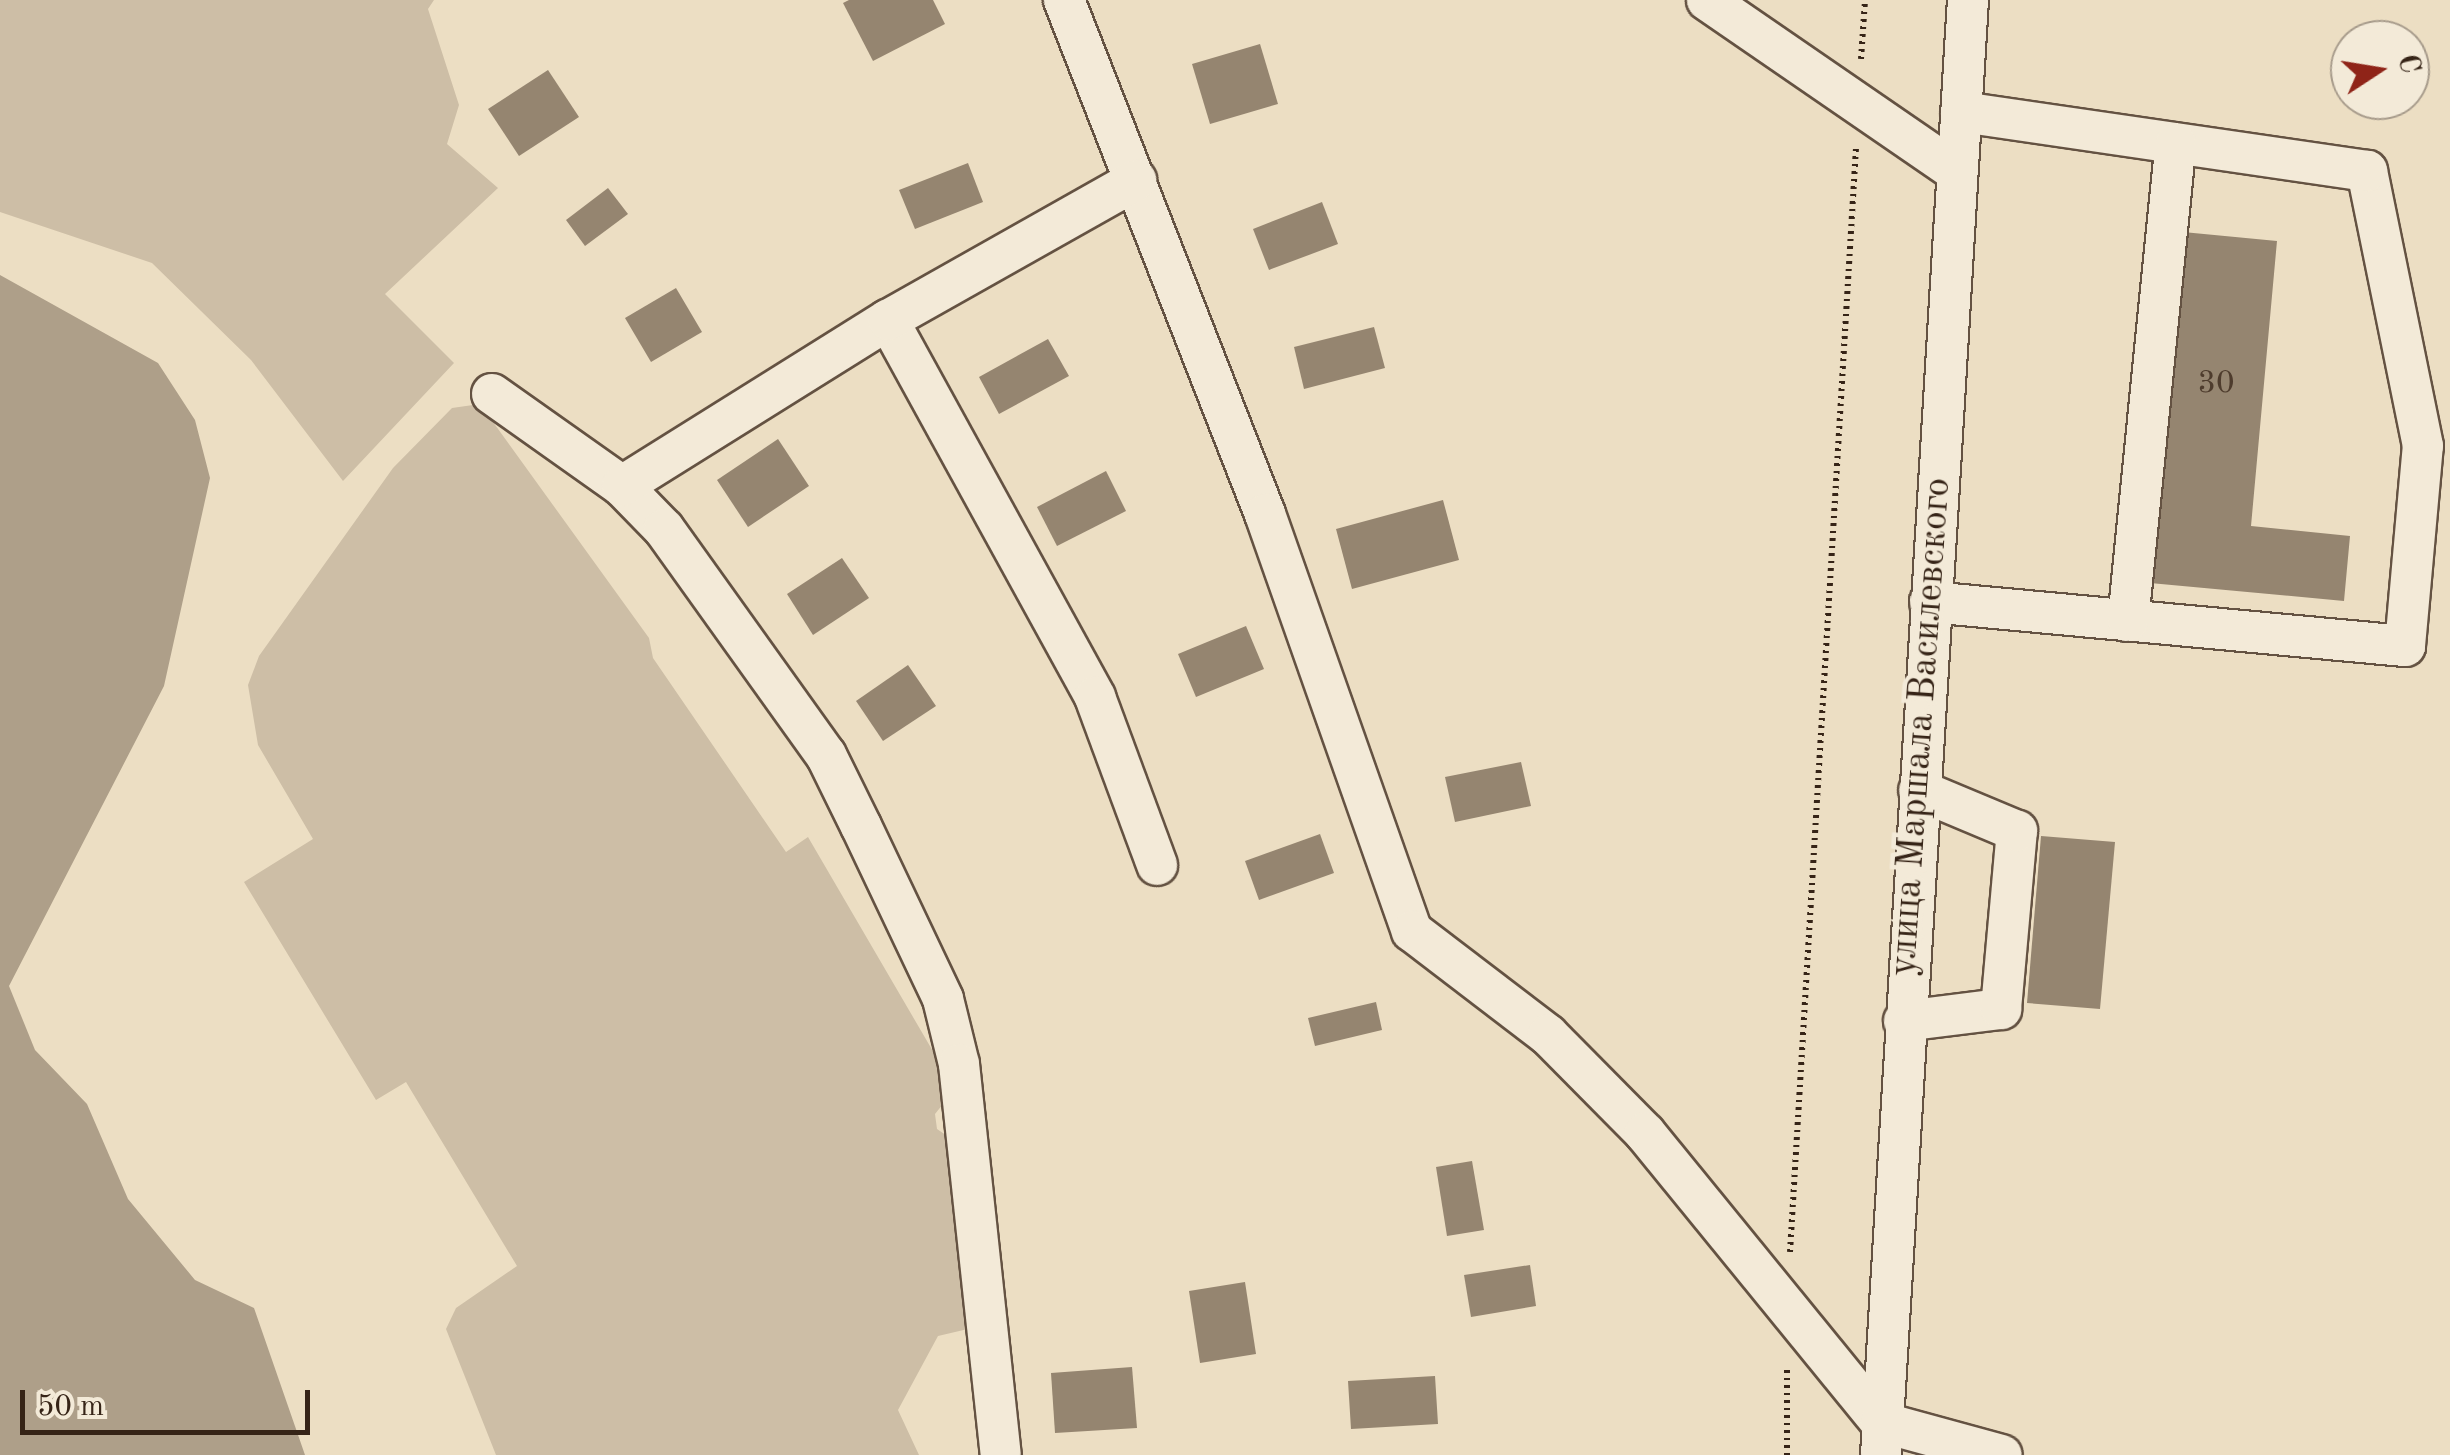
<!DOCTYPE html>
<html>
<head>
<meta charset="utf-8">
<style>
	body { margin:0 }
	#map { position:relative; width:2450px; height:1455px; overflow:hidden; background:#ecdec3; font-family:"Old Standard TT",serif }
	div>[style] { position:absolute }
	.green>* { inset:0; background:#cdbea6 }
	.water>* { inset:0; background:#ae9f89 }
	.building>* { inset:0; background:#958570 }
	.path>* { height:6px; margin-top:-3px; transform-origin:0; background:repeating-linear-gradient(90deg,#362417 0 2.5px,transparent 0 7.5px) }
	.roads { filter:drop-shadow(2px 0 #645242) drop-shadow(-2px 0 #645242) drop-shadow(0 2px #645242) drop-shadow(0 -2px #645242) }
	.minor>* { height:40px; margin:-20px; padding:0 20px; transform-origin:20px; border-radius:20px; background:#f3ead8 }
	span { translate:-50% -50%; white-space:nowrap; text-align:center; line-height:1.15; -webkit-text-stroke:9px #f3ead8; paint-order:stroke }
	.number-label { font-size:32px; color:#4e3c2d }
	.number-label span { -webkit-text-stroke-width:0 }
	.street-label { font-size:38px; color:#362417 }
	.north { position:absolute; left:2330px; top:20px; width:100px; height:100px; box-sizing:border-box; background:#f3ead8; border:2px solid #a79b8b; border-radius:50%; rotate:78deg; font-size:28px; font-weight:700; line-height:40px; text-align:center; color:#362417 }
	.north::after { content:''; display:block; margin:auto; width:35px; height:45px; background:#8f2418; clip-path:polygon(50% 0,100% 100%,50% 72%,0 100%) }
	.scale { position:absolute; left:20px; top:1390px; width:290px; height:45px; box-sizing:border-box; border:5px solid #362417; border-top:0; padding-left:12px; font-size:30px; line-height:35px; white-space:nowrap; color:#362417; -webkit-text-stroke:8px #f3ead8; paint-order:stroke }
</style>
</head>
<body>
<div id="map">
	<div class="green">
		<i style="clip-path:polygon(0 0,434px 0,428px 9px,459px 105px,447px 144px,498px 188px,385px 294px,454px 363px,343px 481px,251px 360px,152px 263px,0 212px)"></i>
		<i style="clip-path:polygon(480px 404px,649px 638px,653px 658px,786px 852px,808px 837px,955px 1089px,935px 1114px,937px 1129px,959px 1144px,972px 1328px,938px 1336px,898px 1410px,919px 1455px,496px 1455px,446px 1329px,456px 1308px,517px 1266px,406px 1082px,376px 1100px,244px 882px,313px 839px,258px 745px,248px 685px,259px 656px,393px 468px,452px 408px)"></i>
	</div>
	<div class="water">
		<i style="clip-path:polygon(0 275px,158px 363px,195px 420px,210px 478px,164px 686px,9px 986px,35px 1050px,87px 1104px,128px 1199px,195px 1280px,254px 1308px,305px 1455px,0 1455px)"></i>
	</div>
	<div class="building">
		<i style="clip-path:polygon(849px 0,933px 0,945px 24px,873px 61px,843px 3px)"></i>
		<i style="clip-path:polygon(1260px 44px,1278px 104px,1210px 124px,1192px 64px)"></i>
		<i style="clip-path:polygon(548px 70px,579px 117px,519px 156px,488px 109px)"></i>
		<i style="clip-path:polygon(968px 163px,983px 202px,915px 229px,899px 190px)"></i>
		<i style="clip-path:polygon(608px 188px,628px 214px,585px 246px,566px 220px)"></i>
		<i style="clip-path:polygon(1322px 202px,1338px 244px,1269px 270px,1253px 229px)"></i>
		<i style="clip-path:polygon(2183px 232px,2277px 241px,2251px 526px,2350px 536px,2344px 601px,2150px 583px)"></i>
		<i style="clip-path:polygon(676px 288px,702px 332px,651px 362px,625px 318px)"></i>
		<i style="clip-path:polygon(1374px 327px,1385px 368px,1304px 389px,1294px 347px)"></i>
		<i style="clip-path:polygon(1048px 339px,1069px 376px,999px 414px,979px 377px)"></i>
		<i style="clip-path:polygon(778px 439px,809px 486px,748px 527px,717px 480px)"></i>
		<i style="clip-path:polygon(1106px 471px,1126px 511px,1057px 546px,1037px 507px)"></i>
		<i style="clip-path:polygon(1443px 500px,1459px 560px,1352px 589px,1336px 529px)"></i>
		<i style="clip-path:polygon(842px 558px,869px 598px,813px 635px,787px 594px)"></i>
		<i style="clip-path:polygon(1246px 626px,1264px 669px,1196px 697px,1178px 654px)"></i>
		<i style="clip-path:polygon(908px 665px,936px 706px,883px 741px,856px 701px)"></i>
		<i style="clip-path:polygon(1521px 762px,1531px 806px,1455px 822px,1445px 777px)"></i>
		<i style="clip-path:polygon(1320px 834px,1334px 873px,1259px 900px,1245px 861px)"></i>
		<i style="clip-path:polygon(2041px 836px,2115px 842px,2100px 1009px,2027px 1003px)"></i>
		<i style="clip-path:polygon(1376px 1002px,1382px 1030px,1315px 1046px,1308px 1018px)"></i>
		<i style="clip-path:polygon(1472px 1161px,1484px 1230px,1447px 1236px,1436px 1167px)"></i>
		<i style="clip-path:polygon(1530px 1265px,1536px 1306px,1471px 1317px,1464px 1275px)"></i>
		<i style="clip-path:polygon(1245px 1282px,1256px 1354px,1200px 1363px,1189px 1291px)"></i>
		<i style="clip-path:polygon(1132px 1367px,1137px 1428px,1055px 1433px,1051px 1373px)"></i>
		<i style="clip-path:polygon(1435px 1376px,1438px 1424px,1351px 1429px,1348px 1381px)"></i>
	</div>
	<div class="path">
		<i style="left:1861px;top:59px;width:59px;rotate:-86.1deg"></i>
		<i style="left:1790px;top:1252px;width:1108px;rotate:-86.58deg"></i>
		<i style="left:1787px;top:1455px;width:86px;rotate:-90deg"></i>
	</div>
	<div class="roads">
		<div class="minor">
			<i style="left:1064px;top:0;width:552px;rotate:68.64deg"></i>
			<i style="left:1265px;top:514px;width:442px;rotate:70.6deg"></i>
			<i style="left:1412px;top:931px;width:171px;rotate:37.4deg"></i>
			<i style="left:1548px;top:1035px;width:138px;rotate:45.3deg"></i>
			<i style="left:1645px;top:1133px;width:373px;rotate:50.8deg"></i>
			<i style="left:1881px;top:1422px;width:125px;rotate:15.3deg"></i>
			<i style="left:1707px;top:0;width:303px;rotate:34.5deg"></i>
			<i style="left:888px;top:320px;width:430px;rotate:61.2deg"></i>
			<i style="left:1095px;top:697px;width:179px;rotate:69.7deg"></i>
			<i style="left:492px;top:394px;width:159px;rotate:35.3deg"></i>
			<i style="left:622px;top:486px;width:60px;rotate:45.7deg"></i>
			<i style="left:664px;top:529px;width:278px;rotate:54.4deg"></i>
			<i style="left:826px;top:755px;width:79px;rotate:63.8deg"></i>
			<i style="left:861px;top:826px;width:191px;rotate:64.6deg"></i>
			<i style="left:943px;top:999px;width:67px;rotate:76.2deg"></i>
			<i style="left:959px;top:1064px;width:393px;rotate:83.9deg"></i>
			<i style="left:622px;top:486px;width:314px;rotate:-32deg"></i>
			<i style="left:888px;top:320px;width:285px;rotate:-29.4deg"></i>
			<i style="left:1930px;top:602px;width:477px;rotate:5.3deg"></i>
			<i style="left:2405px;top:646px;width:201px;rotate:-84.9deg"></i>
			<i style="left:2423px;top:446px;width:281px;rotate:-101.5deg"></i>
			<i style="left:2367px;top:171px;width:410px;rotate:-171.7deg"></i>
			<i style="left:2128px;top:621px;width:480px;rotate:-84.3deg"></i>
			<i style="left:1904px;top:1021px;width:98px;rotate:-7.1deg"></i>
			<i style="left:2001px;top:1009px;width:179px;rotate:-84.9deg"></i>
			<i style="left:2017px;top:831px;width:106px;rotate:-157.3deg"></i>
			<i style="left:1881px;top:1455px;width:1458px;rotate:-86.58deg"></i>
		</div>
	</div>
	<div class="number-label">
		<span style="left:2216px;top:384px">30</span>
	</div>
	<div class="street-label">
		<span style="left:1922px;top:727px;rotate:-86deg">улица Маршала Василевского</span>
	</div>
	<div class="north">С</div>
	<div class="scale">50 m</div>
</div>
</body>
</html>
